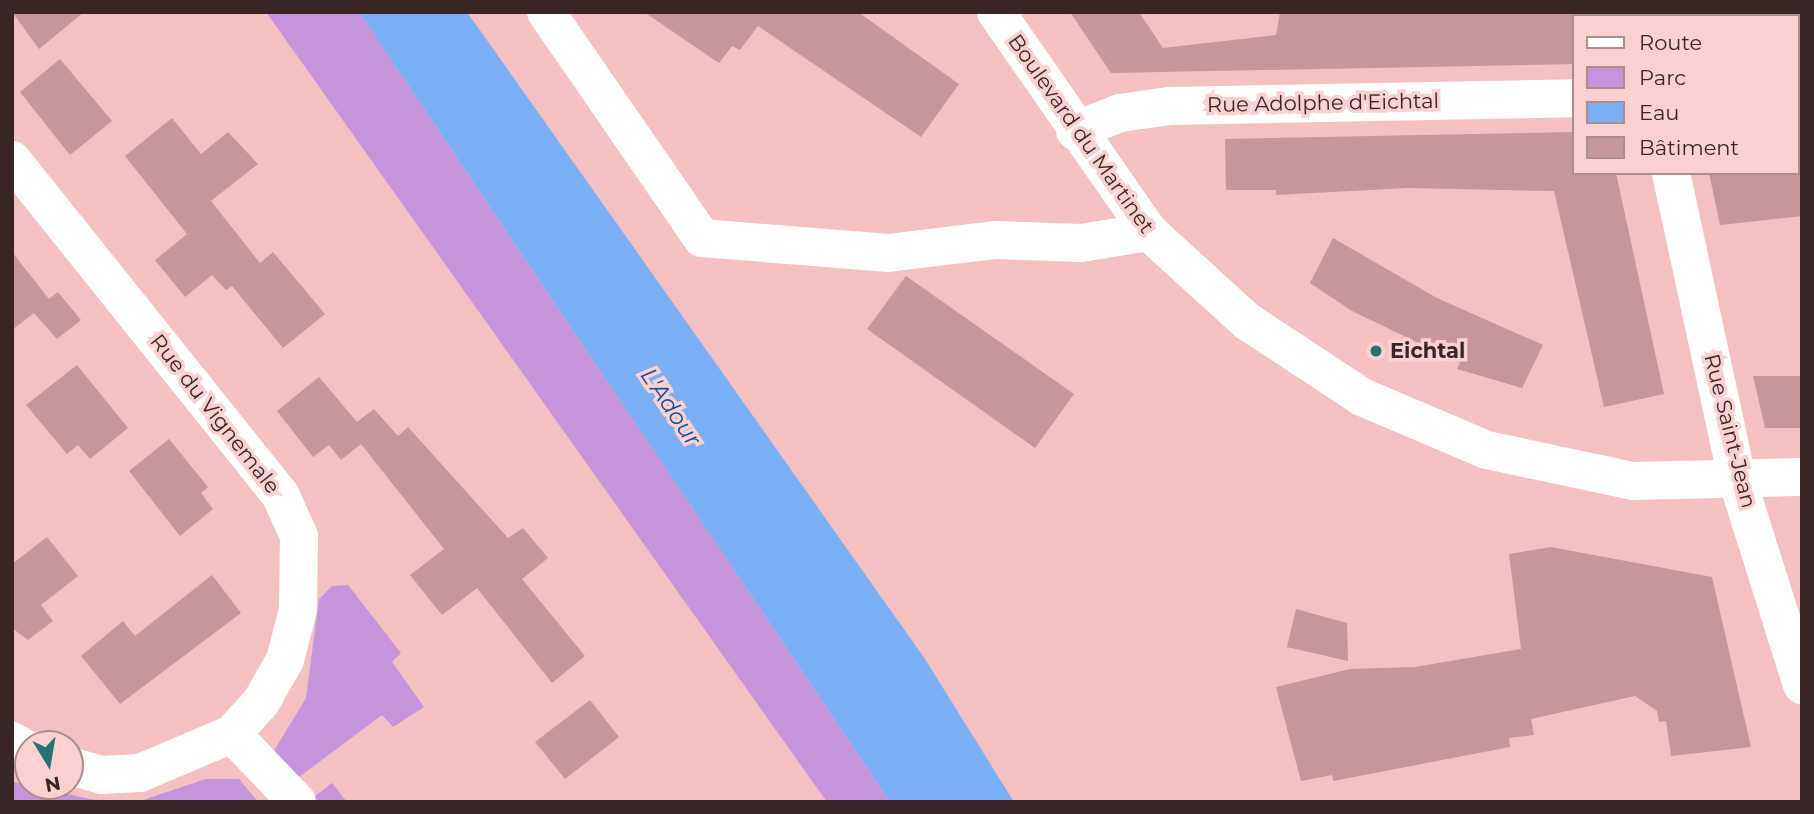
<!DOCTYPE html>
<html>
<head>
<meta charset="utf-8">
<style>
	body { margin:0 }
	#map { position:relative; width:1814px; height:814px; overflow:hidden; background:#f4c0c2; font-family:Montserrat,sans-serif }
	div>[style] { position:absolute }
	.green>* { inset:0; background:#c694db }
	.water>* { inset:0; background:#7aaff5 }
	.building>* { inset:0; background:#c79698 }
	.minor>* { height:38px; margin:-19px; padding:0 19px; transform-origin:19px; border-radius:19px; background:#fff }
	.major>* { height:38px; margin:-19px; padding:0 19px; transform-origin:19px; border-radius:19px; background:#fff }
	.dots>* { width:19px; height:19px; translate:-50% -50%; box-sizing:border-box; border:4px solid #fad0d1; border-radius:50% }
	span { translate:-50% -50%; white-space:nowrap; text-align:center; line-height:1.15; -webkit-text-stroke:7px #fad0d1; paint-order:stroke }
	.street-label { font-size:21px; color:#392526 }
	.poi-label { font-size:21px; color:#392526; font-weight:700 }
	.left { translate:0 -50%; text-align:left }
	.water-label { font-size:23px; color:#0852a3; font-style:italic }
	.frame { position:absolute; inset:0; border:14px solid #392526; pointer-events:none }
	.legend { position:absolute; left:1572px; top:14px; width:228px; height:161px; box-sizing:border-box; background:#fad0d1; border:2px solid #ad8c8d; margin:0; padding:9px 12px; list-style:none; font-size:21px; color:#392526 }
	.legend li { display:flex; align-items:center; gap:14px; height:35px }
	.legend b { width:35px; border:2px solid #ad8c8d }
	.north { position:absolute; left:14px; top:730px; width:70px; height:70px; box-sizing:border-box; background:#fad0d1; border:2px solid #ad8c8d; border-radius:50%; rotate:169deg; font-size:19px; font-weight:700; line-height:28px; text-align:center; color:#392526 }
	.north::after { content:''; display:block; margin:auto; width:24px; height:32px; background:#277272; clip-path:polygon(50% 0,100% 100%,50% 72%,0 100%) }
</style>
</head>
<body>
<div id="map">
	<div class="green">
		<i style="clip-path:polygon(266px 12px,359px 12px,890px 802px,827px 802px)"></i>
		<i style="clip-path:polygon(348px 585px,401px 653px,392px 662px,424px 707px,393px 727px,382px 715px,295px 780px,272px 754px,306px 698px,319px 599px,332px 586px)"></i>
		<i style="clip-path:polygon(206px 779px,239px 779px,258px 802px,137px 802px)"></i>
		<i style="clip-path:polygon(14px 782px,90px 799px,113px 802px,12px 802px)"></i>
		<i style="clip-path:polygon(332px 783px,347px 802px,317px 802px,314px 797px)"></i>
	</div>
	<div class="water">
		<i style="clip-path:polygon(359px 12px,467px 12px,925px 659px,1014px 802px,890px 802px)"></i>
	</div>
	<div class="building">
		<i style="clip-path:polygon(12px 12px,84px 12px,39px 49px)"></i>
		<i style="clip-path:polygon(644px 12px,858px 12px,959px 84px,921px 137px,758px 26px,740px 50px,732px 46px,719px 63px)"></i>
		<i style="clip-path:polygon(1070px 12px,1139px 12px,1163px 48px,1276px 35px,1280px 12px,1574px 12px,1574px 64px,1111px 73px)"></i>
		<i style="clip-path:polygon(60px 59px,112px 121px,70px 155px,20px 92px)"></i>
		<i style="clip-path:polygon(172px 118px,201px 154px,228px 132px,258px 164px,211px 201px,260px 263px,273px 252px,325px 314px,283px 348px,232px 286px,226px 290px,212px 275px,185px 297px,155px 260px,187px 234px,125px 156px)"></i>
		<i style="clip-path:polygon(1574px 132px,1574px 173px,1616px 173px,1664px 394px,1604px 407px,1554px 191px,1407px 188px,1276px 195px,1276px 190px,1226px 190px,1225px 139px)"></i>
		<i style="clip-path:polygon(1709px 173px,1802px 173px,1802px 216px,1720px 225px)"></i>
		<i style="clip-path:polygon(1333px 238px,1437px 298px,1543px 345px,1522px 388px,1457px 369px,1460px 363px,1352px 311px,1310px 283px)"></i>
		<i style="clip-path:polygon(12px 252px,49px 299px,58px 292px,81px 320px,57px 339px,34px 313px,12px 330px)"></i>
		<i style="clip-path:polygon(906px 276px,1074px 394px,1035px 448px,867px 329px)"></i>
		<i style="clip-path:polygon(77px 365px,128px 428px,90px 459px,78px 445px,67px 454px,26px 405px)"></i>
		<i style="clip-path:polygon(1753px 376px,1802px 376px,1802px 428px,1765px 428px)"></i>
		<i style="clip-path:polygon(319px 377px,357px 422px,374px 409px,398px 436px,408px 427px,508px 538px,523px 528px,548px 558px,522px 579px,585px 656px,552px 683px,477px 588px,442px 615px,410px 575px,444px 549px,361px 444px,341px 460px,329px 445px,313px 457px,277px 411px)"></i>
		<i style="clip-path:polygon(169px 439px,208px 487px,201px 493px,213px 509px,180px 536px,129px 471px)"></i>
		<i style="clip-path:polygon(47px 537px,78px 576px,41px 605px,53px 621px,28px 640px,12px 628px,12px 564px)"></i>
		<i style="clip-path:polygon(1551px 547px,1712px 577px,1751px 747px,1671px 756px,1666px 721px,1659px 722px,1657px 711px,1635px 696px,1531px 719px,1534px 735px,1509px 738px,1510px 747px,1333px 781px,1332px 775px,1301px 781px,1276px 687px,1350px 669px,1415px 667px,1521px 649px,1509px 554px)"></i>
		<i style="clip-path:polygon(212px 575px,241px 613px,120px 704px,81px 656px,123px 621px,135px 636px)"></i>
		<i style="clip-path:polygon(1296px 609px,1347px 623px,1348px 661px,1287px 647px)"></i>
		<i style="clip-path:polygon(590px 700px,619px 737px,565px 779px,535px 742px)"></i>
	</div>
	<div class="minor">
		<i style="left:546px;top:12px;width:275px;rotate:55.4deg"></i>
		<i style="left:702px;top:238px;width:187px;rotate:4.6deg"></i>
		<i style="left:888px;top:253px;width:109px;rotate:-6.9deg"></i>
		<i style="left:996px;top:240px;width:85px;rotate:2deg"></i>
		<i style="left:1081px;top:243px;width:69px;rotate:-9.2deg"></i>
		<i style="left:1637px;top:12px;width:4px;rotate:76deg"></i>
		<i style="left:1798px;top:94px;width:4px"></i>
		<i style="left:1075px;top:131px;width:48px;rotate:-21.8deg"></i>
		<i style="left:1120px;top:113px;width:49px;rotate:-8.1deg"></i>
		<i style="left:1169px;top:106px;width:405px;rotate:-1.1deg"></i>
		<i style="left:12px;top:160px;width:428px;rotate:51.3deg"></i>
		<i style="left:280px;top:494px;width:46px;rotate:65.7deg"></i>
		<i style="left:299px;top:536px;width:74px;rotate:90.8deg"></i>
		<i style="left:298px;top:610px;width:52px;rotate:104.6deg"></i>
		<i style="left:285px;top:660px;width:48px;rotate:119.7deg"></i>
		<i style="left:261px;top:702px;width:43px;rotate:132.2deg"></i>
		<i style="left:232px;top:734px;width:94px;rotate:46.3deg"></i>
		<i style="left:1671px;top:173px;width:316px;rotate:77.8deg"></i>
		<i style="left:1738px;top:482px;width:213px;rotate:72.5deg"></i>
		<i style="left:12px;top:741px;width:18px;rotate:29deg"></i>
		<i style="left:70px;top:766px;width:33px;rotate:16deg"></i>
		<i style="left:102px;top:775px;width:38px;rotate:-3deg"></i>
		<i style="left:140px;top:773px;width:100px;rotate:-23deg"></i>
	</div>
	<div class="major">
		<i style="left:996px;top:12px;width:268px;rotate:55.2deg"></i>
		<i style="left:1149px;top:232px;width:134px;rotate:42.3deg"></i>
		<i style="left:1248px;top:322px;width:136px;rotate:33.3deg"></i>
		<i style="left:1362px;top:397px;width:136px;rotate:23deg"></i>
		<i style="left:1487px;top:450px;width:149px;rotate:12deg"></i>
		<i style="left:1633px;top:481px;width:169px;rotate:-1.4deg"></i>
	</div>
	<div class="dots">
		<i style="left:1376px;top:351px;background:#277272"></i>
	</div>
	<div class="street-label">
		<span style="left:1323px;top:103px;rotate:-1deg">Rue Adolphe d'Eichtal</span>
		<span style="left:1081px;top:134px;rotate:55deg">Boulevard du Martinet</span>
		<span style="left:215px;top:414px;rotate:52deg">Rue du Vignemale</span>
		<span style="left:1730px;top:431px;rotate:76deg">Rue Saint-Jean</span>
	</div>
	<div class="poi-label">
		<span class="left" style="left:1390px;top:351px">Eichtal</span>
	</div>
	<div class="water-label">
		<span style="left:671px;top:407px;rotate:56deg">L'Adour</span>
	</div>
	<div class="frame"></div>
	<ul class="legend">
	<li><b style="height:9px;background:#fff"></b>Route</li>
	<li><b style="height:19px;background:#c694db"></b>Parc</li>
	<li><b style="height:19px;background:#7aaff5"></b>Eau</li>
	<li><b style="height:19px;background:#c79698"></b>Bâtiment</li>
	</ul>
	<div class="north">N</div>
</div>
</body>
</html>
